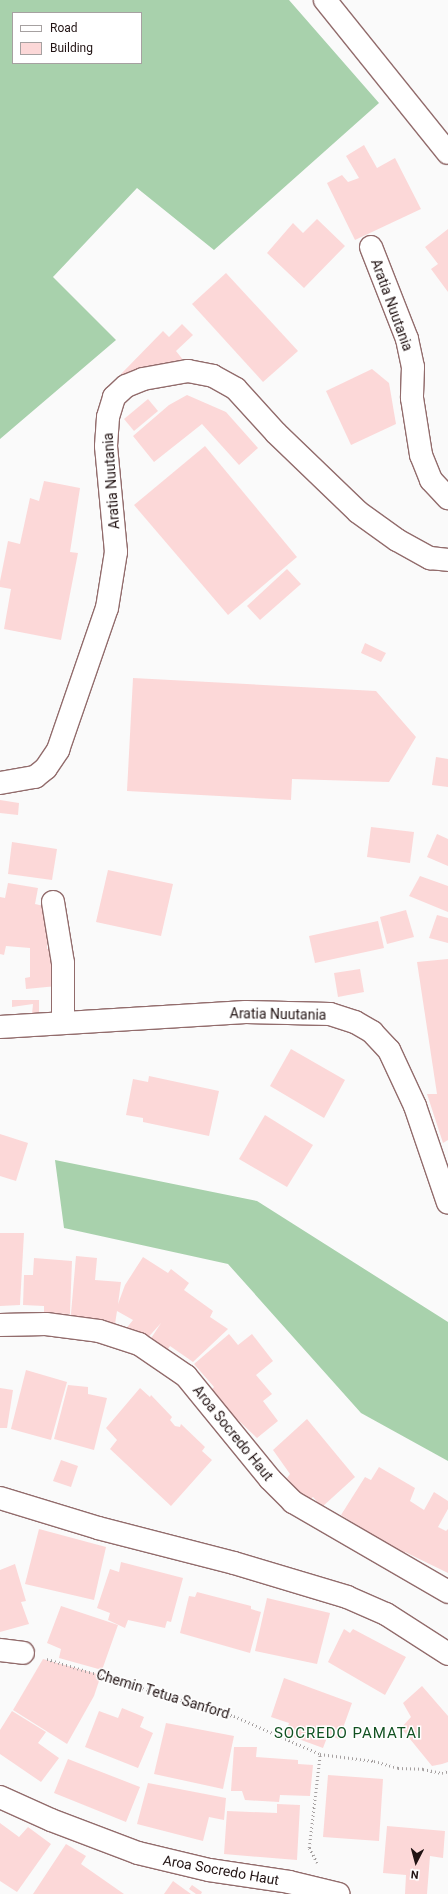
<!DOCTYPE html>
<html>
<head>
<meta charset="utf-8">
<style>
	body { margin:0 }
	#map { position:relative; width:448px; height:1894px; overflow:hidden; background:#fafafa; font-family:Roboto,sans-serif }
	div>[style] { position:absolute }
	.forest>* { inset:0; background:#a8d1ac }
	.building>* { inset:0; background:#fcd8d8 }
	.path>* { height:2.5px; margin-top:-1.25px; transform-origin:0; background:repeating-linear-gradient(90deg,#a5a0a0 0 1px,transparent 0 4px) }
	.roads { filter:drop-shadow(1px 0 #926c6c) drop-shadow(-1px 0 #926c6c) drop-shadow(0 1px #926c6c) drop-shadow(0 -1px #926c6c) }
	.minor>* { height:22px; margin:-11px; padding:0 11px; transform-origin:11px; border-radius:11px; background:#fff }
	.tertiary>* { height:22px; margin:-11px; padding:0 11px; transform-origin:11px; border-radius:11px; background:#fff }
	span { translate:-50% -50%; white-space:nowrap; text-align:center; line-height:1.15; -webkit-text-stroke:3px #fff; paint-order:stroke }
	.street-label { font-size:14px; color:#211313 }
	.neighbourhood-label { font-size:15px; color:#115121; letter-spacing:1px }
	.legend { position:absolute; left:12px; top:12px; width:130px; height:52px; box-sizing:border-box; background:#fff; border:1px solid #a6a1a1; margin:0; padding:5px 7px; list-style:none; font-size:12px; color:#211313 }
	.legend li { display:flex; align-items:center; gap:8px; height:20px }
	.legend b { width:20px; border:1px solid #a6a1a1 }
	.north { position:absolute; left:396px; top:1842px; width:40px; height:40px; -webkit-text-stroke:3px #fff; paint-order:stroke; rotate:186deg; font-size:11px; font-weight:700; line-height:16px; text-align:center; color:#211313 }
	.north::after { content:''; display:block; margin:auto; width:14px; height:18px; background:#211313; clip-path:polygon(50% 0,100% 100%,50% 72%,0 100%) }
</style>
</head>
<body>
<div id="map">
	<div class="forest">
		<i style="clip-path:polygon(evenodd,0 0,289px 0,379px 103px,214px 250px,137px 188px,53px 277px,116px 340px,0 439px,0 0,13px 13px,141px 13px,141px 63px,13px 63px,13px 13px)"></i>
		<i style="clip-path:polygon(55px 1160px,257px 1201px,448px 1322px,448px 1461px,361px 1413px,228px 1264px,64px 1228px)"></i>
	</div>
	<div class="building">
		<i style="clip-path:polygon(364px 145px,377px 168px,395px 158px,421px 209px,355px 240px,327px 183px,342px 175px,348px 182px,359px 178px,346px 156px)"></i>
		<i style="clip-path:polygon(317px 219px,345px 246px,304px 288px,267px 253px,293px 223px,303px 233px)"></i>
		<i style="clip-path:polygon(448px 229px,448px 292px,431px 269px,438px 264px,425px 247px)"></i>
		<i style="clip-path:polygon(226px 273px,298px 351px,263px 382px,192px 304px)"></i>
		<i style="clip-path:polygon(182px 324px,193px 335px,176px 351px,184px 361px,123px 381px,121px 374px,163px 331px,169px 337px)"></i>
		<i style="clip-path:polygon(372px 369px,389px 383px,396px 424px,351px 445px,326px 391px)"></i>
		<i style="clip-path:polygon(187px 395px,226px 412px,258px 448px,239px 465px,202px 424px,154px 462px,133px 436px,169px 405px)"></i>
		<i style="clip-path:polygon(148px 399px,158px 411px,134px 431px,124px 419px)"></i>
		<i style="clip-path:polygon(205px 446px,297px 557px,228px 615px,134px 505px)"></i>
		<i style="clip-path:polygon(44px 481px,80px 488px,70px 552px,78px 553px,61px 640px,4px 629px,11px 589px,0 587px,0 581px,8px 541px,20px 544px,30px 498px,39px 501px)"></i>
		<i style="clip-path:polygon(287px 569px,301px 584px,260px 620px,247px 606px)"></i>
		<i style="clip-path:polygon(365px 643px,386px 653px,381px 662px,361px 653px)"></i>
		<i style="clip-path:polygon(133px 678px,376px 691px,416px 737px,389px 782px,292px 779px,291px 800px,127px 791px)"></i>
		<i style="clip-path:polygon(436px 757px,448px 759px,448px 787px,432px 785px)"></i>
		<i style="clip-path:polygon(0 800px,19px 803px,18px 815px,0 813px)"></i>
		<i style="clip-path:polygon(371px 827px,414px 832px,410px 863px,367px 857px)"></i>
		<i style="clip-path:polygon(437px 834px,448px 839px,448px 866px,427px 857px)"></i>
		<i style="clip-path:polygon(12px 842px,57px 849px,52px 880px,8px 874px)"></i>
		<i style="clip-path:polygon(108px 870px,173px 884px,161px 936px,96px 922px)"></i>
		<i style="clip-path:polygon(420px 876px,448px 886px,448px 912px,409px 896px)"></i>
		<i style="clip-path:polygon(8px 883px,38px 888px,35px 904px,48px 907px,47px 949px,54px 949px,57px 986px,26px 989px,25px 978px,30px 977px,30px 948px,6px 946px,4px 955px,0 954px,0 897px,5px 898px)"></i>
		<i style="clip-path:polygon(406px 910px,414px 937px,387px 944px,380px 917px)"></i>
		<i style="clip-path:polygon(437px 915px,448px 918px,448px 943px,429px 938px)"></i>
		<i style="clip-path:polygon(378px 921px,384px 948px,315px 963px,309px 936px)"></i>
		<i style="clip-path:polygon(448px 959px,448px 1140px,443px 1143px,427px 1094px,437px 1094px,417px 962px)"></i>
		<i style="clip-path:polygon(360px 969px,364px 992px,338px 997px,334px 973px)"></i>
		<i style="clip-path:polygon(12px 1000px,39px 1000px,39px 1014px,32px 1014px,33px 1004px,12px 1007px)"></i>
		<i style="clip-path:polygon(291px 1049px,345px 1080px,324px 1118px,270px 1086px)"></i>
		<i style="clip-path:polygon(149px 1076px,219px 1091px,209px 1136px,143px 1122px,143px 1118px,126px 1115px,133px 1079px,148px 1082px)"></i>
		<i style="clip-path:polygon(265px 1115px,313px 1145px,287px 1187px,239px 1159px)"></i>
		<i style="clip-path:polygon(0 1134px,28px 1143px,16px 1181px,0 1176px)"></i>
		<i style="clip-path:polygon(0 1233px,24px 1233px,20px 1305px,0 1306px)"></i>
		<i style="clip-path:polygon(76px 1256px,97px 1258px,95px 1280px,121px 1282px,118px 1304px,125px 1285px,143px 1257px,168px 1273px,171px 1269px,189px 1283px,184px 1290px,213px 1311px,210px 1317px,228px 1329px,193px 1362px,170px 1346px,164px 1355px,148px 1343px,161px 1323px,144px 1342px,125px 1330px,133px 1320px,117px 1311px,114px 1331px,70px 1325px)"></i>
		<i style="clip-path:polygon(34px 1258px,72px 1261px,70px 1314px,44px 1313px,44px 1306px,23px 1305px,24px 1275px,33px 1275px)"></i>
		<i style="clip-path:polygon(229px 1334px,238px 1345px,252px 1334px,273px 1361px,256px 1375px,272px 1394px,263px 1401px,278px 1421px,257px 1438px,238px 1420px,232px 1424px,208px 1393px,214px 1387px,194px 1364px)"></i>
		<i style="clip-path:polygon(26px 1370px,67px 1382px,51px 1440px,11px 1429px)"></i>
		<i style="clip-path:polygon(68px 1385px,88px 1387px,88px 1394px,107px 1398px,94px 1450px,54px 1439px)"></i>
		<i style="clip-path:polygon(0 1388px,13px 1390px,7px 1428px,0 1428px)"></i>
		<i style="clip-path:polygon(140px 1388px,150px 1397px,151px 1395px,172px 1417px,170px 1420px,175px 1426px,180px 1427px,181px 1424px,205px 1447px,202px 1451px,212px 1460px,171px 1506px,110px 1449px,117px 1440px,106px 1428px)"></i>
		<i style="clip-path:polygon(307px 1419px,355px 1477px,322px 1507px,313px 1497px,308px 1501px,287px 1478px,290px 1474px,273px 1450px)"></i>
		<i style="clip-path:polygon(61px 1460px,78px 1466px,71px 1487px,53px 1481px)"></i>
		<i style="clip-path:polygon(379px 1467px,415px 1488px,410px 1501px,424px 1510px,434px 1492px,448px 1501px,448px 1509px,438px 1527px,446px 1531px,448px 1529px,448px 1573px,405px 1552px,402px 1557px,384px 1546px,385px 1543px,341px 1515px,365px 1477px,371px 1480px)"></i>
		<i style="clip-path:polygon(39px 1529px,106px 1547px,94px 1600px,25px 1584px)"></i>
		<i style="clip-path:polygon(121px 1562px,183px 1578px,171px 1622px,167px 1621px,165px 1628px,128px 1620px,125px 1628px,108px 1620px,110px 1613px,97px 1608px,110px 1569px,119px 1572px)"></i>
		<i style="clip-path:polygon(15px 1564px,26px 1601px,21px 1602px,29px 1624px,0 1632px,0 1570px)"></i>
		<i style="clip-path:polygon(197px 1592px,251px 1606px,251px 1609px,261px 1612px,250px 1653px,180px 1633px,189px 1596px,195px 1597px)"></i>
		<i style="clip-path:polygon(267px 1598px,330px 1613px,317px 1664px,255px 1651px)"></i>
		<i style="clip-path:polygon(61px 1606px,118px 1625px,102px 1670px,59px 1658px,61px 1649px,47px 1643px)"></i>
		<i style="clip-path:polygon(344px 1629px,350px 1633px,353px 1629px,406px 1657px,385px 1695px,328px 1662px)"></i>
		<i style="clip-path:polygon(43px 1659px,101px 1675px,94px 1696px,67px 1744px,13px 1710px)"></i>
		<i style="clip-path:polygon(284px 1678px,352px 1703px,339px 1739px,328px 1735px,323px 1748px,285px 1734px,289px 1723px,271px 1717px)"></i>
		<i style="clip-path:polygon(422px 1686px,448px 1716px,448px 1762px,442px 1764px,432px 1766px,401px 1728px,411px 1717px,403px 1703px)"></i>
		<i style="clip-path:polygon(122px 1708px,144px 1717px,140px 1727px,153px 1733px,138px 1768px,85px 1747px,99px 1711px,118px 1718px)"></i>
		<i style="clip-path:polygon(12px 1711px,46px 1732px,38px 1743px,59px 1758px,41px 1782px,0 1754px,0 1730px)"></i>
		<i style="clip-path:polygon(166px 1723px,234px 1736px,223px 1789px,154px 1774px)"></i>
		<i style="clip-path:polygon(234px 1747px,257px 1747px,256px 1757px,298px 1760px,298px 1764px,313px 1765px,310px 1796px,280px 1795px,279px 1802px,245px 1800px,242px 1791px,231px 1791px)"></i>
		<i style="clip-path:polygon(68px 1759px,140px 1787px,126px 1822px,54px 1793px)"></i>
		<i style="clip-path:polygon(328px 1775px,383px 1779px,379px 1841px,323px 1837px)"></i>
		<i style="clip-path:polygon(148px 1783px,226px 1798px,224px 1820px,209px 1817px,203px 1841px,137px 1824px)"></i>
		<i style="clip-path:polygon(277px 1804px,300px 1805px,297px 1860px,224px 1854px,227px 1811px,277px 1813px)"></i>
		<i style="clip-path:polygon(0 1823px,19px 1837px,28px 1827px,51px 1844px,17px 1892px,0 1881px)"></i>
		<i style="clip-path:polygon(387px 1826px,445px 1831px,443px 1858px,430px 1856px,427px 1894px,405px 1894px,406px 1875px,383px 1873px)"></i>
		<i style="clip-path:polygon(66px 1844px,86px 1856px,81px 1864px,124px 1894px,33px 1894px)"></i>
		<i style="clip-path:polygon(173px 1881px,191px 1894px,164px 1894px)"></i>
		<i style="clip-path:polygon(192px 1885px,202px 1892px,201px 1894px,196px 1894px,189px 1889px)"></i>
	</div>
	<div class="path">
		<i style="left:47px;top:1659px;width:195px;rotate:17deg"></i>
		<i style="left:234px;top:1716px;width:94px;rotate:23.8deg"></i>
		<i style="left:317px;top:1863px;width:17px;rotate:-118deg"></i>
		<i style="left:309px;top:1848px;width:95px;rotate:-83.3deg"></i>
		<i style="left:320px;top:1754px;width:54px;rotate:7.4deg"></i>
		<i style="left:374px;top:1761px;width:25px;rotate:16deg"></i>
		<i style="left:398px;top:1768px;width:25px;rotate:2deg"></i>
		<i style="left:423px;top:1769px;width:19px;rotate:12deg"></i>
		<i style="left:442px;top:1773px;width:6px;rotate:-18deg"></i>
	</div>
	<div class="roads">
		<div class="minor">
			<i style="left:325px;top:0;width:196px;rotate:51.2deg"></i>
			<i style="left:371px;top:247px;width:99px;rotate:68.6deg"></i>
			<i style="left:407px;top:339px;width:29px;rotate:78deg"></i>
			<i style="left:413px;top:367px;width:31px;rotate:92deg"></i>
			<i style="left:412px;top:398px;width:58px;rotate:81deg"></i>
			<i style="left:421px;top:455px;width:27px;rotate:68deg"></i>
			<i style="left:431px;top:480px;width:25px;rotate:47deg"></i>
			<i style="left:0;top:783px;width:36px;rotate:-10deg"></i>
			<i style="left:35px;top:777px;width:14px;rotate:-39deg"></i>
			<i style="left:46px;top:768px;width:22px;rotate:-56deg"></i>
			<i style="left:58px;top:750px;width:150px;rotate:-71deg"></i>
			<i style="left:107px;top:608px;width:57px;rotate:-80.9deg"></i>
			<i style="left:116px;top:552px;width:106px;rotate:-95.4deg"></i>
			<i style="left:106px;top:446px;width:29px;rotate:-86deg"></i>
			<i style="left:108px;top:417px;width:21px;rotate:-73deg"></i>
			<i style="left:114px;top:397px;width:16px;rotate:-43deg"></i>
			<i style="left:126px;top:386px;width:18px;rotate:-22deg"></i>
			<i style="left:143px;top:379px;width:46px;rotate:-10.1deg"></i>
			<i style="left:188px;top:371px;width:25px;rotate:11deg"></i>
			<i style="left:213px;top:376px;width:26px;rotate:29deg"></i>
			<i style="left:236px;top:389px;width:59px;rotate:47.7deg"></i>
			<i style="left:276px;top:433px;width:114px;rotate:43.9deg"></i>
			<i style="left:358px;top:512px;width:48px;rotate:35.7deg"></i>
			<i style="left:397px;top:540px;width:38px;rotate:29deg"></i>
			<i style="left:430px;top:558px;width:18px;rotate:6deg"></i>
			<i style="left:53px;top:902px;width:62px;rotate:80.7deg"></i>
			<i style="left:63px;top:963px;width:59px;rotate:90deg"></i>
			<i style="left:0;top:1325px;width:46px;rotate:-1.2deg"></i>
			<i style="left:46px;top:1324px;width:53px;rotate:7.5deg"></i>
			<i style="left:99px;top:1331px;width:42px;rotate:18deg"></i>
			<i style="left:139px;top:1344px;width:57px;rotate:34.2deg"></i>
			<i style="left:186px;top:1376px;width:133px;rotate:50.8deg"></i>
			<i style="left:270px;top:1479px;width:33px;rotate:45deg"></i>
			<i style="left:293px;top:1502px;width:179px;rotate:30.1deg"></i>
			<i style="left:0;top:1498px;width:102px;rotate:17deg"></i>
			<i style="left:98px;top:1528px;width:140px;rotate:14.4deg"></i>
			<i style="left:234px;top:1563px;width:118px;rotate:16.7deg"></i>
			<i style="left:347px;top:1597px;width:43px;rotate:23.6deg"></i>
			<i style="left:386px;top:1614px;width:74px;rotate:32.8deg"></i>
			<i style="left:0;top:1650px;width:23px;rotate:7deg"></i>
			<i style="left:0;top:1797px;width:56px;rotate:24.3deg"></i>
			<i style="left:51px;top:1820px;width:93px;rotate:20.8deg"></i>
			<i style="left:138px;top:1853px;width:73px;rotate:13.5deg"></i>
			<i style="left:209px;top:1870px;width:81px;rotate:8.5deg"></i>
			<i style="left:289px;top:1882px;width:51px;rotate:13.5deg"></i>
		</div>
		<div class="tertiary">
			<i style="left:0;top:1027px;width:246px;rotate:-3.5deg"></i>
			<i style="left:246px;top:1012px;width:84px;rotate:1.4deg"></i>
			<i style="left:330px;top:1014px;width:26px;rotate:18deg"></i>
			<i style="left:355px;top:1022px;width:20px;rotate:30deg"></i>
			<i style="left:372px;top:1032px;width:25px;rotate:47deg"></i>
			<i style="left:389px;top:1050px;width:62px;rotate:65.1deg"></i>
			<i style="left:415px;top:1106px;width:102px;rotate:71.2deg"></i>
		</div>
	</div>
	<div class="street-label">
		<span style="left:392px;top:305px;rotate:70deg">Aratia Nuutania</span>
		<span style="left:111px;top:481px;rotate:-94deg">Aratia Nuutania</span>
		<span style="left:278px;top:1014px;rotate:1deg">Aratia Nuutania</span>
		<span style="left:233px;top:1433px;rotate:51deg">Aroa Socredo Haut</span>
		<span style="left:163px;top:1694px;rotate:17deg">Chemin Tetua Sanford</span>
		<span style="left:221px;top:1870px;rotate:10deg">Aroa Socredo Haut</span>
	</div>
	<div class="neighbourhood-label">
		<span style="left:348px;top:1734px">SOCREDO PAMATAI</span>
	</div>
	<ul class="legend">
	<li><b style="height:5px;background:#fff"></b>Road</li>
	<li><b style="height:11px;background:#fcd8d8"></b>Building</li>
	</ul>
	<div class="north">N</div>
</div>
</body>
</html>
